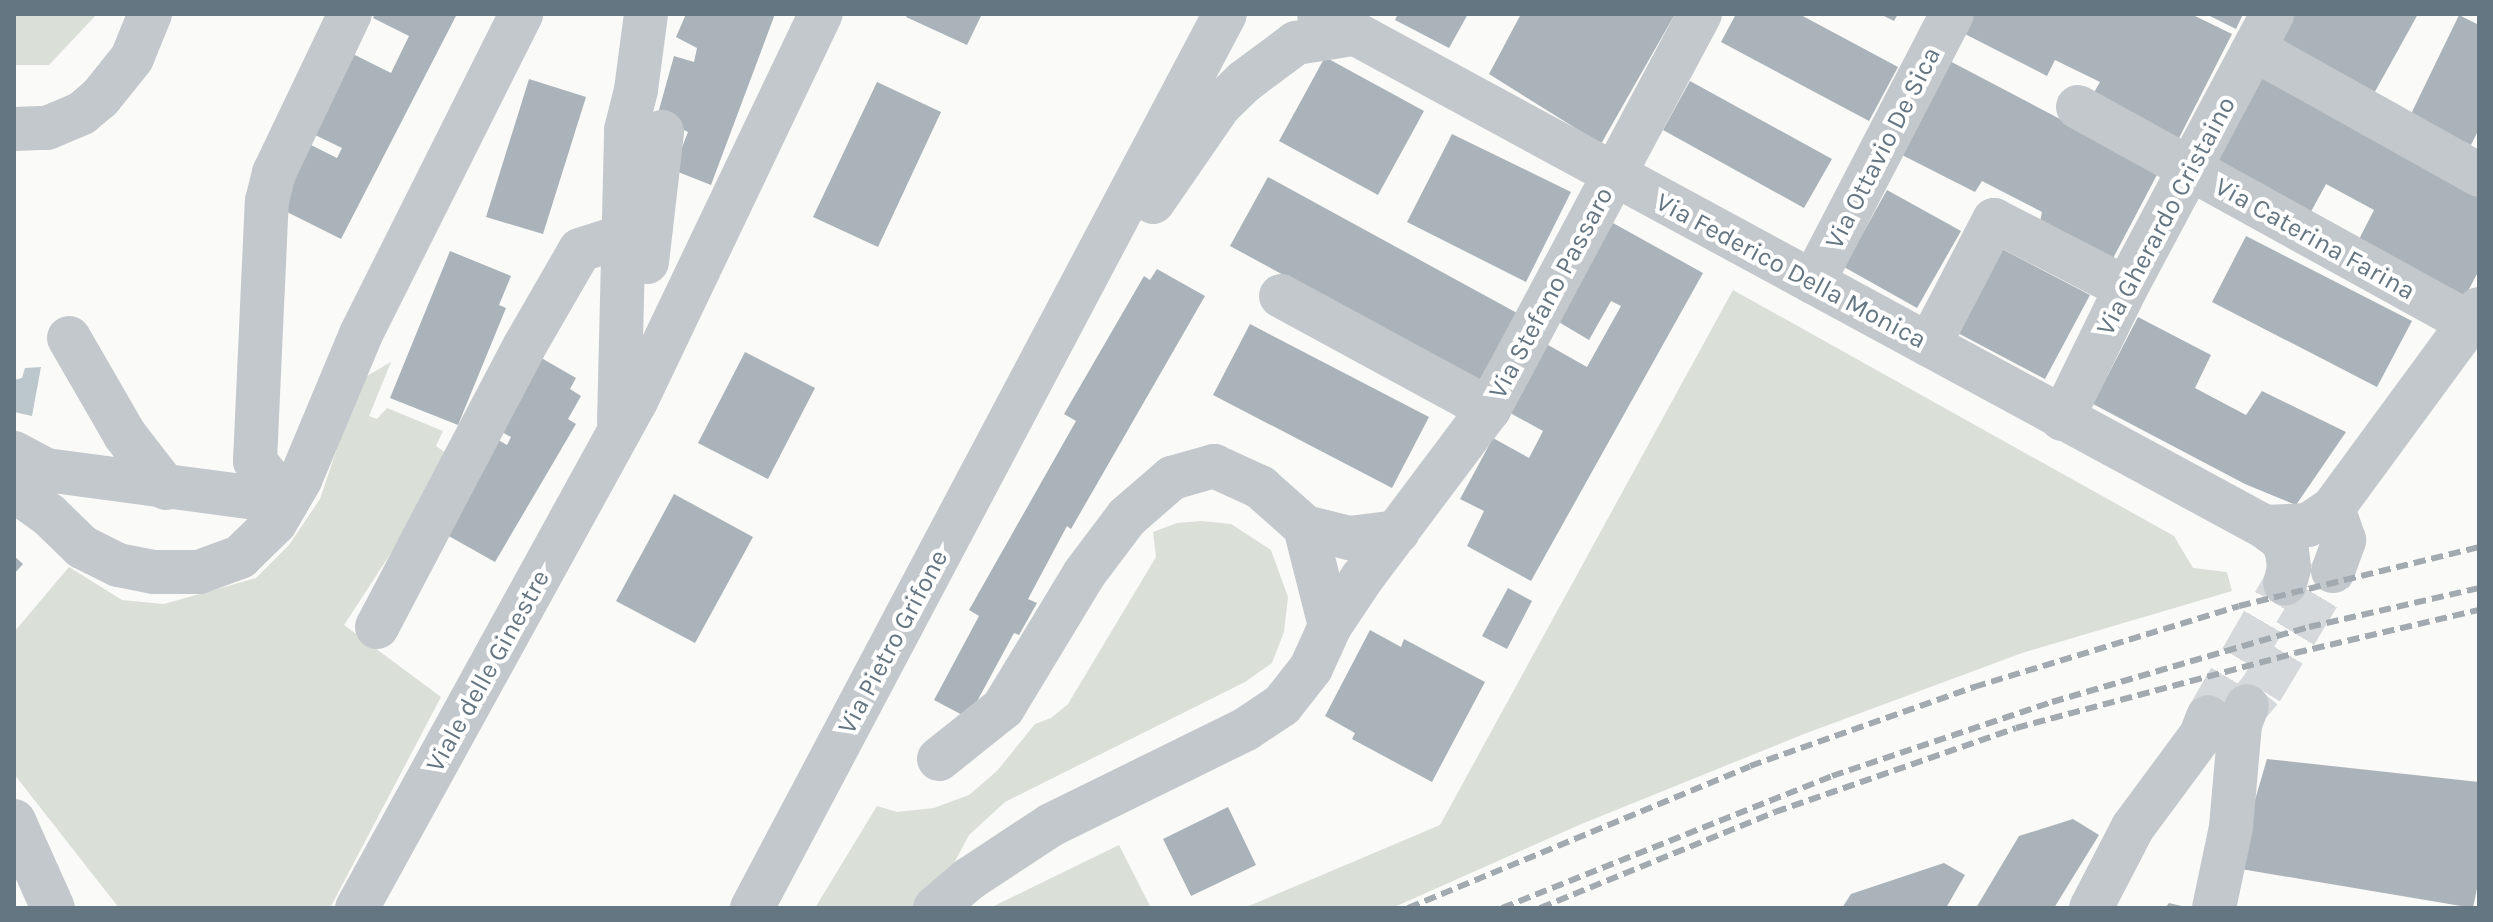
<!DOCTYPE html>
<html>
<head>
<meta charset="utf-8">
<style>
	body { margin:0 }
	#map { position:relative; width:2493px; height:922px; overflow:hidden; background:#fafaf8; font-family:Karla,sans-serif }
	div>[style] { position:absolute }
	.green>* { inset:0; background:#dadfd7 }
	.water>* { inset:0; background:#bbc7cb }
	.building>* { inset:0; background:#aab3b9 }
	.minor-tunnel>* { height:44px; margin-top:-22px; transform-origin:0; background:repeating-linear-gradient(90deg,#d5d9db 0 44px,transparent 0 66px) }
	.minor>* { height:44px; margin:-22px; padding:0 22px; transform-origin:22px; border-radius:22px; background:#c3c8cc }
	.rail>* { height:6px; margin-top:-3px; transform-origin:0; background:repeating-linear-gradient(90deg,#a2aab0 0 12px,transparent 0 18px) }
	span { translate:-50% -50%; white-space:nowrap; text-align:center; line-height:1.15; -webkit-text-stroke:8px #fff; paint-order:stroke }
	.street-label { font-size:26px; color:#657683 }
	.frame { position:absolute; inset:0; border:16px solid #657683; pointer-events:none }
</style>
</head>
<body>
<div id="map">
	<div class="green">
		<i style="clip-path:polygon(14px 14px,97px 14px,49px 65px,14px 65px)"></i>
		<i style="clip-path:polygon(1733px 290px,2174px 536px,2193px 568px,2227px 572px,2232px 591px,2022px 653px,1804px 734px,1579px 825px,1392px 908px,1244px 908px,1440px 825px)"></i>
		<i style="clip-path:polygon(391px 362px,369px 416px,377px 419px,387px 408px,443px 431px,436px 446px,453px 458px,344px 625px,441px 697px,330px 908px,119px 908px,14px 774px,14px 632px,69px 567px,122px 600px,164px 604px,256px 578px,289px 545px,320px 499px,360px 380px)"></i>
		<i style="clip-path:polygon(1202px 521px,1231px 524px,1271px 550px,1288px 597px,1284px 632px,1272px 663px,1245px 682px,1005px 802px,969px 835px,946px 878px,914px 908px,815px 908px,877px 806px,897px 812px,934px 808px,969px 795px,997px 771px,1035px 724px,1051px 718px,1068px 704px,1156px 557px,1153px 532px,1177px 523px)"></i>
		<i style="clip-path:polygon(1119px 845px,1151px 908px,990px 908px)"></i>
	</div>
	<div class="water">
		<i style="clip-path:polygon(41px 367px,32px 416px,14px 412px,14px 380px,22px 378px,25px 368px)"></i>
	</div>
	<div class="building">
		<i style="clip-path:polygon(375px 14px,457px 14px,341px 239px,277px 207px,309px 144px,337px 158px,342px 148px,311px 133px,353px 54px,391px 73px,409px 36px,373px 18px)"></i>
		<i style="clip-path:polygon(686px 14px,775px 14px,711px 185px,673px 170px,688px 132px,657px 117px,674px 56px,694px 62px,697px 48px,676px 37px)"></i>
		<i style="clip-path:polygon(908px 14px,982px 14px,967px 45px,906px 17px)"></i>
		<i style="clip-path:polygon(1398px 14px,1468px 14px,1449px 48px,1395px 20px)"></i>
		<i style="clip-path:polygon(1521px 14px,1675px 14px,1601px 144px,1489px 74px)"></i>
		<i style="clip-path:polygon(1736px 14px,1799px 14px,1898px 67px,1869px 121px,1721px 42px)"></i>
		<i style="clip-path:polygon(1880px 14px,1898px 14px,1894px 21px)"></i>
		<i style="clip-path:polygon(1967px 14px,2191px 14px,2232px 34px,2178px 140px,2092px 96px,2100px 82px,2055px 60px,2047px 76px,1959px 31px)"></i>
		<i style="clip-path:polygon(2206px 14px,2243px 14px,2236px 29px)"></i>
		<i style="clip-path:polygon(2295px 14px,2418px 14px,2372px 97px,2278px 46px)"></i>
		<i style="clip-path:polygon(2459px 15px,2479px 25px,2479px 129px,2471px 145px,2410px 116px)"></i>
		<i style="clip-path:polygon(1325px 57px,1424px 111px,1378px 195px,1279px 141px)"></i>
		<i style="clip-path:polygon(1946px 59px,2159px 171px,2110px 264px,2039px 227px,2042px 212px,1982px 181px,1975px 192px,1896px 152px)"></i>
		<i style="clip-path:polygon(2261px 78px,2479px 194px,2479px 270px,2463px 301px,2356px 245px,2374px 210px,2326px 184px,2307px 219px,2213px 169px)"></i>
		<i style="clip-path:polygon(529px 79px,586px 97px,543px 234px,486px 217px)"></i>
		<i style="clip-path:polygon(1690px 81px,1832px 159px,1804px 208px,1663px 130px)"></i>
		<i style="clip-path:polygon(877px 82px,941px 112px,878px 247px,813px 217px)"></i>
		<i style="clip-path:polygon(1452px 134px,1571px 192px,1526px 282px,1407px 222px)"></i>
		<i style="clip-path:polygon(1268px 177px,1517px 313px,1479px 381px,1230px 246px)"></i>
		<i style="clip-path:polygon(1887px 190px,1961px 231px,1917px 308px,1844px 267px)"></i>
		<i style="clip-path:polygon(1613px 223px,1703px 273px,1531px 581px,1467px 546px,1484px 511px,1460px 499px,1493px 438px,1529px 458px,1543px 431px,1503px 409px,1541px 341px,1587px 367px,1621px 306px,1611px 301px,1589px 340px,1557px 321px)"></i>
		<i style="clip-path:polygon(2246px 236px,2412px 321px,2377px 387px,2212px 302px)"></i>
		<i style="clip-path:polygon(2000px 248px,2090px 295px,2045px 379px,1954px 331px)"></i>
		<i style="clip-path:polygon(450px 251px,511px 276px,499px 305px,506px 308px,458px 425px,390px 398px)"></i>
		<i style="clip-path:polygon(1157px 269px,1205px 296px,1071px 529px,1067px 526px,1028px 599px,1037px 603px,1019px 635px,1014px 633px,968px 718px,934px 700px,979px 616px,969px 610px,1076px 421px,1064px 414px,1144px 276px,1150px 280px)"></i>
		<i style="clip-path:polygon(2138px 317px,2211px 355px,2195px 388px,2246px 415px,2262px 391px,2346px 432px,2296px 505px,2245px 484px,2093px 404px)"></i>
		<i style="clip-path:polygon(1250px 324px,1429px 417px,1392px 488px,1213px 395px)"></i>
		<i style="clip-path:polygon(531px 352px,576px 378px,570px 389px,581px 396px,568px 419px,576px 424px,495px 562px,447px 535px,488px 434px,507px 445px,511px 437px,489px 425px)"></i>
		<i style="clip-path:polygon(745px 352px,815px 388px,768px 479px,698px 443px)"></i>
		<i style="clip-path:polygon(674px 494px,753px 537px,695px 643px,616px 601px)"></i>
		<i style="clip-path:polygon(14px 556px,23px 564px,14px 574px)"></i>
		<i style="clip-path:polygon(1508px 588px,1532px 601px,1507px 649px,1482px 636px)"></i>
		<i style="clip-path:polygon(1370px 630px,1401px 647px,1404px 639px,1485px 682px,1432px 782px,1352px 739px,1355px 733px,1325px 716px)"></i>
		<i style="clip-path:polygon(2267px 759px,2479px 782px,2479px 879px,2473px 908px,2235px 868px)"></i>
		<i style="clip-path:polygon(1228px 807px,1256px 865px,1191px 896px,1163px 839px)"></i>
		<i style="clip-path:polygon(2073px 819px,2099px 835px,2054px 908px,1976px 908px,2019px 836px)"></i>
		<i style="clip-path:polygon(1944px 863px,1965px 875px,1946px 908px,1842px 908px,1851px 894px)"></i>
		<i style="clip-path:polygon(2169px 903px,2186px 907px,2185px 908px,2165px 908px)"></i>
	</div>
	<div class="minor-tunnel">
		<i style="left:2247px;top:706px;width:21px;rotate:-49deg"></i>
		<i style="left:2261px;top:690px;width:139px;rotate:-58.8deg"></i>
		<i style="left:2208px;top:717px;width:154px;rotate:-59.9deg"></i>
	</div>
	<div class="minor">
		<i style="left:1319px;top:14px;width:1076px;rotate:28.47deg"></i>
		<i style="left:2265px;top:527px;width:21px;rotate:37deg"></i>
		<i style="left:2282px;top:540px;width:12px;rotate:66deg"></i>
		<i style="left:2287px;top:551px;width:17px;rotate:83deg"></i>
		<i style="left:2289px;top:568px;width:16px;rotate:104deg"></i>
		<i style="left:2254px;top:49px;width:258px;rotate:29.2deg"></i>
		<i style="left:2078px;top:107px;width:447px;rotate:28.9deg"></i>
		<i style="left:14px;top:129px;width:33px;rotate:-2deg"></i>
		<i style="left:47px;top:128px;width:38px;rotate:-23deg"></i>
		<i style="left:82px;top:113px;width:23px;rotate:-40deg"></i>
		<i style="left:100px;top:98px;width:51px;rotate:-51.3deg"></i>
		<i style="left:132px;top:58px;width:48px;rotate:-67.8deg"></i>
		<i style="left:1153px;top:202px;width:118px;rotate:-55.4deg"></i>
		<i style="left:1220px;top:105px;width:35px;rotate:-44deg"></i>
		<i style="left:1245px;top:81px;width:64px;rotate:-36.7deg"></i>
		<i style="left:1296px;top:43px;width:57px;rotate:-9.1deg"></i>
		<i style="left:647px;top:262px;width:131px;rotate:-83.4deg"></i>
		<i style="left:1813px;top:282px;width:302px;rotate:-62.6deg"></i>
		<i style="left:1281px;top:296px;width:237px;rotate:28.5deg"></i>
		<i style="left:69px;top:338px;width:112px;rotate:60deg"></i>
		<i style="left:125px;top:435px;width:67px;rotate:52.3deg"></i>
		<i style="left:1929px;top:345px;width:141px;rotate:-62.5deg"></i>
		<i style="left:1994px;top:220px;width:148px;rotate:27.3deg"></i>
		<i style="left:2062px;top:419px;width:146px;rotate:-64deg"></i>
		<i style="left:2126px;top:288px;width:310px;rotate:-61.9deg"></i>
		<i style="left:619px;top:422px;width:292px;rotate:-88.6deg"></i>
		<i style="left:626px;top:130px;width:41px;rotate:-76deg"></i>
		<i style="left:636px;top:90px;width:77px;rotate:-82.5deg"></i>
		<i style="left:14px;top:453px;width:36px;rotate:28deg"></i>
		<i style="left:46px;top:470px;width:243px;rotate:7.6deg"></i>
		<i style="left:14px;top:490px;width:43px;rotate:35.5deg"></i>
		<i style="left:49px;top:515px;width:46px;rotate:44.1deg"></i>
		<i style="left:82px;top:547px;width:40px;rotate:26.6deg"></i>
		<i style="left:118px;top:565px;width:37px;rotate:11deg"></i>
		<i style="left:154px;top:572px;width:45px"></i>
		<i style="left:199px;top:572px;width:44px;rotate:-20.1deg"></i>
		<i style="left:240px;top:557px;width:49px;rotate:-44.2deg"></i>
		<i style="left:275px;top:523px;width:50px;rotate:-59.8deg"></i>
		<i style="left:300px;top:480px;width:158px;rotate:-67.3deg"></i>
		<i style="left:361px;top:334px;width:358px;rotate:-63.4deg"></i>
		<i style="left:287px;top:502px;width:52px;rotate:-128deg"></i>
		<i style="left:255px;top:461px;width:260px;rotate:-87.4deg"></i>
		<i style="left:267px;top:201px;width:29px;rotate:-76deg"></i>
		<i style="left:274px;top:173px;width:176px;rotate:-64.5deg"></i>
		<i style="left:1305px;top:527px;width:102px;rotate:75.8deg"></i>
		<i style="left:2265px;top:527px;width:43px;rotate:-2.7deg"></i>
		<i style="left:2308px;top:525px;width:30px;rotate:-34deg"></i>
		<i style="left:2333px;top:508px;width:247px;rotate:-53.7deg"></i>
		<i style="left:2333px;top:571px;width:33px;rotate:-70deg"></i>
		<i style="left:2344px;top:540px;width:34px;rotate:-109deg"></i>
		<i style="left:377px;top:627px;width:316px;rotate:-62.3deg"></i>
		<i style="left:524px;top:347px;width:112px;rotate:-60deg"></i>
		<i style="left:580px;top:250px;width:45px;rotate:-18deg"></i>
		<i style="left:939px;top:759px;width:82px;rotate:-38.6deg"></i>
		<i style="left:1003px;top:708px;width:157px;rotate:-58.8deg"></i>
		<i style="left:1084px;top:574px;width:71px;rotate:-53deg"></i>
		<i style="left:1127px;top:517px;width:60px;rotate:-40.9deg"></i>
		<i style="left:1172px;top:478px;width:44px;rotate:-15.9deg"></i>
		<i style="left:1214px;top:466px;width:51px;rotate:24.5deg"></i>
		<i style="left:1260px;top:487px;width:60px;rotate:41.6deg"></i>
		<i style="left:1305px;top:527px;width:45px;rotate:14deg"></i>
		<i style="left:1349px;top:538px;width:49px;rotate:-7deg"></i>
		<i style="left:14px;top:821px;width:95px;rotate:65.9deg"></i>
		<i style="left:357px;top:908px;width:579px;rotate:-61.18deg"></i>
		<i style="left:636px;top:401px;width:429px;rotate:-64.5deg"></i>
		<i style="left:752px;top:908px;width:1011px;rotate:-62.12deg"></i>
		<i style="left:935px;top:908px;width:45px;rotate:-40.5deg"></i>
		<i style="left:969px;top:879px;width:98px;rotate:-33.4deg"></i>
		<i style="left:1051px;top:825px;width:217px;rotate:-26.2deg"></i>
		<i style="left:1246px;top:729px;width:43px;rotate:-33.7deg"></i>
		<i style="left:1282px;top:705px;width:47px;rotate:-51.9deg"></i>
		<i style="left:1311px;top:668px;width:46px;rotate:-65.7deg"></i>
		<i style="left:1330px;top:626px;width:58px;rotate:-56.3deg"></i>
		<i style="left:1362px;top:578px;width:211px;rotate:-53.1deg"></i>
		<i style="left:1489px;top:409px;width:448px;rotate:-61.9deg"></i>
		<i style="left:2091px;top:908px;width:91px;rotate:-62.6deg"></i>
		<i style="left:2133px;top:827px;width:114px;rotate:-53.5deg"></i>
		<i style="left:2201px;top:735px;width:19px;rotate:-69deg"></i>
		<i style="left:2214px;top:908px;width:83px;rotate:-78.1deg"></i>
		<i style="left:2231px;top:827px;width:103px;rotate:-85deg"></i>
		<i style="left:2240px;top:724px;width:19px;rotate:-69deg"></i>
	</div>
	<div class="rail">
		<i style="left:1408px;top:908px;width:370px;rotate:-22.5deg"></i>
		<i style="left:1750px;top:766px;width:238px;rotate:-19.4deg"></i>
		<i style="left:1974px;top:687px;width:277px;rotate:-17deg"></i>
		<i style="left:2239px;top:606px;width:247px;rotate:-13.8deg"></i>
		<i style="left:1502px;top:908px;width:355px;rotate:-21.8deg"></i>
		<i style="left:1832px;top:776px;width:232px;rotate:-18.6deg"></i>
		<i style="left:2052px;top:702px;width:268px;rotate:-16.3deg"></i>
		<i style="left:2309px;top:627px;width:174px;rotate:-12.9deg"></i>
		<i style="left:1540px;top:908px;width:254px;rotate:-22.2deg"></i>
		<i style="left:1775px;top:812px;width:255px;rotate:-19.2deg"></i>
		<i style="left:2016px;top:728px;width:289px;rotate:-15deg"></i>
		<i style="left:2295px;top:653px;width:189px;rotate:-13.2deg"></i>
	</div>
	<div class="street-label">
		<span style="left:1883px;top:148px;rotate:-63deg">Via Ottavio De Sica</span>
		<span style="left:2166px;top:216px;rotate:-62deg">Via Gherardo Cristaino</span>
		<span style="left:2315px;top:239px;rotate:29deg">Via Caterina Farina</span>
		<span style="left:1791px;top:271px;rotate:28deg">Via Federico Della Monica</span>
		<span style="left:1551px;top:293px;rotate:-62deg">Via Stefano Passaro</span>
		<span style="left:893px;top:642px;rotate:-62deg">Via Pietro Grifone</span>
		<span style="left:488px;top:671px;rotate:-61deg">Viale delle Ginestre</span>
	</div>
	<div class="frame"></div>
</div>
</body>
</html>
